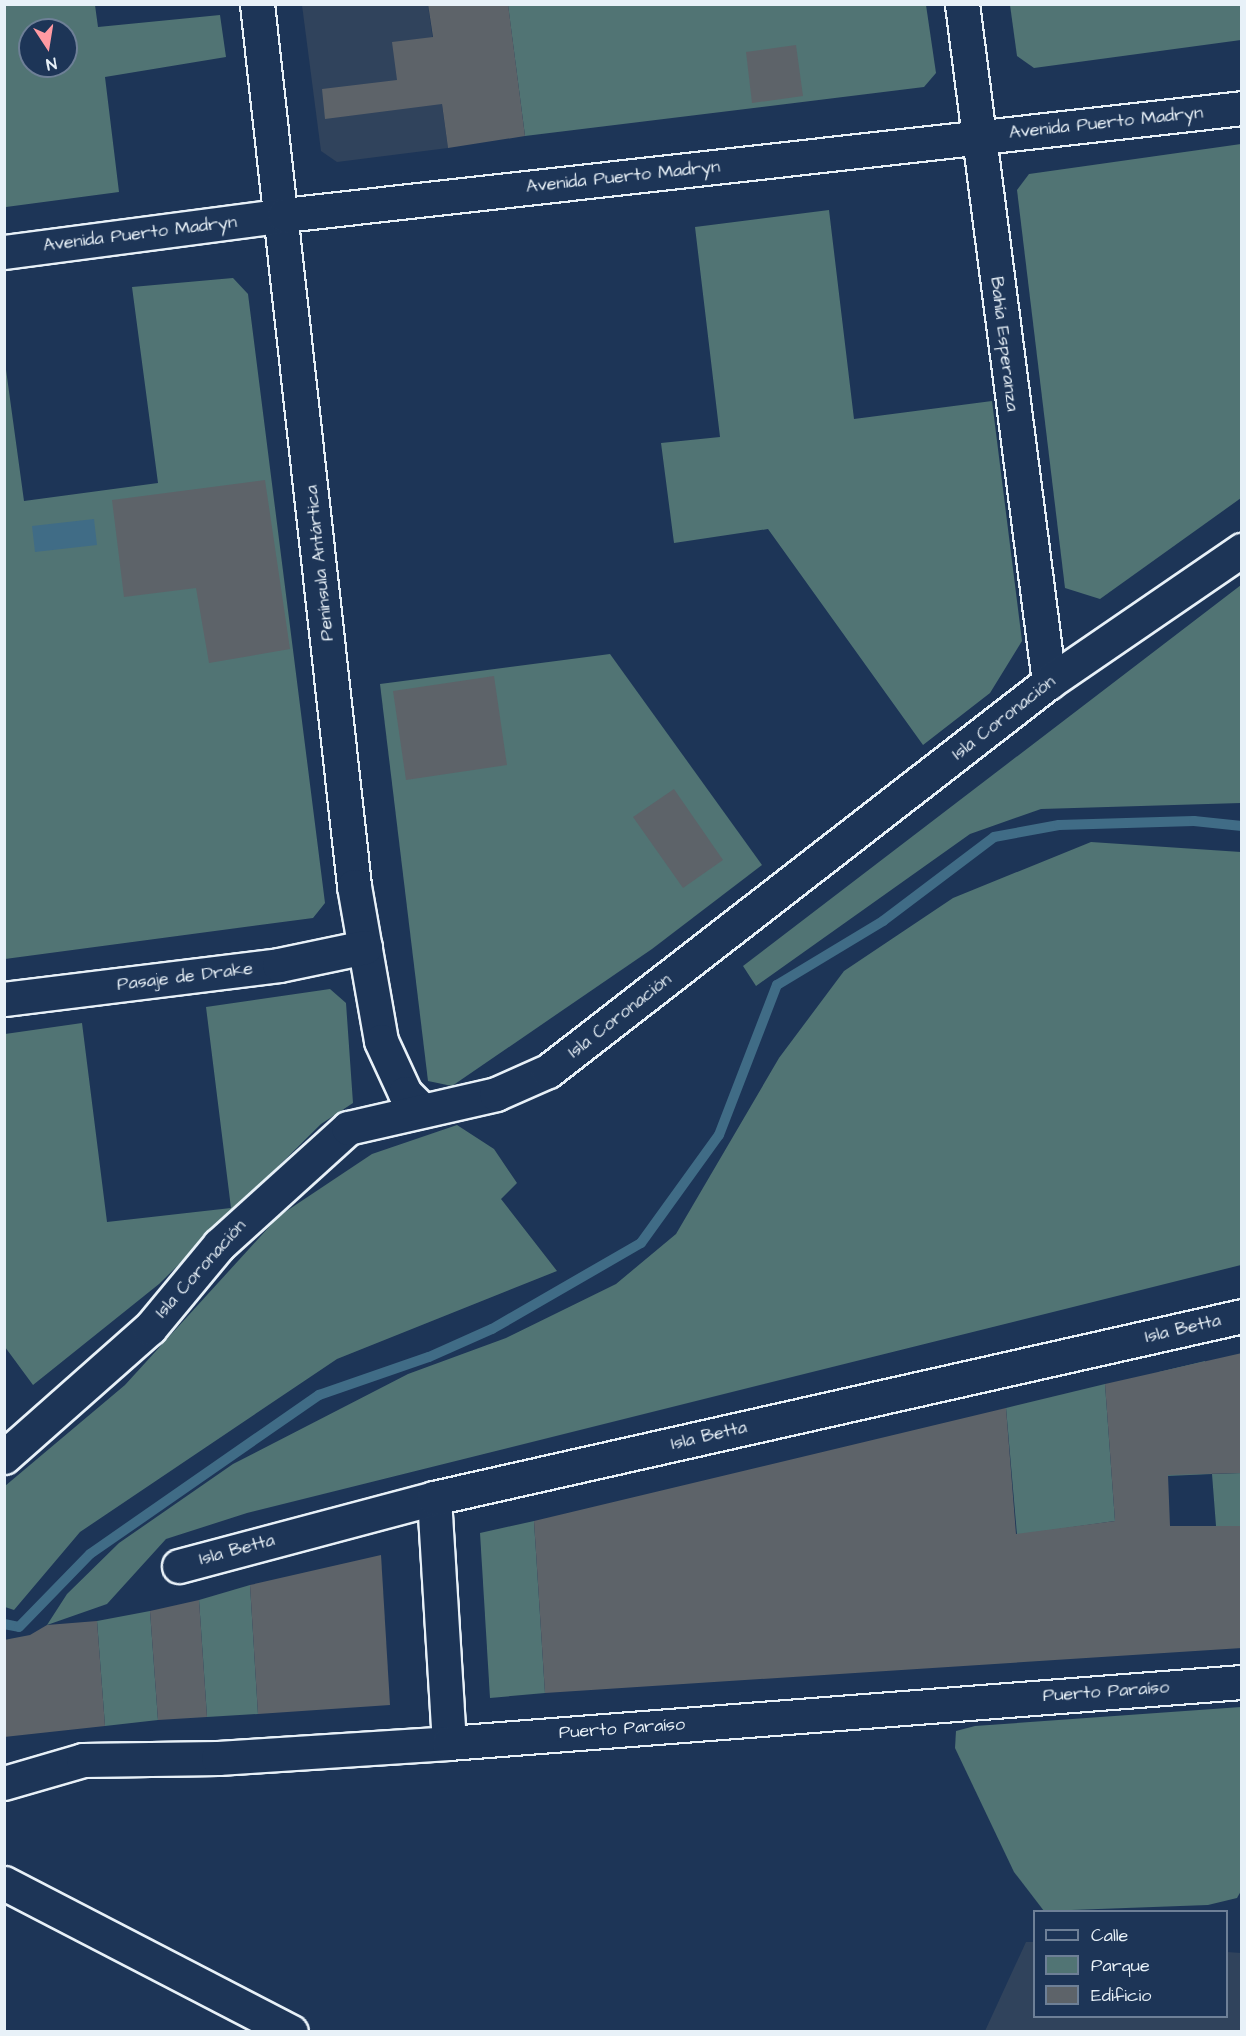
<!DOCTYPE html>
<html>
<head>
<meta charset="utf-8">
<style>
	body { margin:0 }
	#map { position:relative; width:1246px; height:2036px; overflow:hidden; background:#1d3557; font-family:"Architects Daughter",sans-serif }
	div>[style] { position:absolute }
	.built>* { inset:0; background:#30435c }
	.green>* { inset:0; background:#517474 }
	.water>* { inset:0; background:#406c86 }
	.stream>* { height:10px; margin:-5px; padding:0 5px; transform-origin:5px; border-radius:5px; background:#406c86 }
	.building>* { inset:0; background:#5d6369 }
	.roads { filter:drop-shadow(2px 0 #e8f1f8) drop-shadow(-2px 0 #e8f1f8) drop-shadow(0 2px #e8f1f8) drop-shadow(0 -2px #e8f1f8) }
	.minor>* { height:33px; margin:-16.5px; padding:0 16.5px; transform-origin:16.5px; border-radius:16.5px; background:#1d3557 }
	span { translate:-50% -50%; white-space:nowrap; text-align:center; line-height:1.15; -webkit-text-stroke:4.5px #1d3557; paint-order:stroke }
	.street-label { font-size:18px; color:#e8f1f8 }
	.frame { position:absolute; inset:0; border:6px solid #e8f1f8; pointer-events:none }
	.legend { position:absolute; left:1033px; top:1910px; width:195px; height:108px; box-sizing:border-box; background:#1d3557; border:2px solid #6e8097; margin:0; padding:8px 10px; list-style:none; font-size:18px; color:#e8f1f8 }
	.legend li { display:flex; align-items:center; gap:12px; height:30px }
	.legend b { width:30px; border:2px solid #6e8097 }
	.north { position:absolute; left:18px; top:18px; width:60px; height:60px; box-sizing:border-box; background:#1d3557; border:2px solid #6e8097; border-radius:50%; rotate:168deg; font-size:16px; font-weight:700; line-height:24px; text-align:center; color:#e8f1f8 }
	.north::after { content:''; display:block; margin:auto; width:21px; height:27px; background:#ff9aa2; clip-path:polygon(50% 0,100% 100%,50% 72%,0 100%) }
</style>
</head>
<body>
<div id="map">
	<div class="built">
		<i style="clip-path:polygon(302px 5px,428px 5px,448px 148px,337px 162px,321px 151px)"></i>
		<i style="clip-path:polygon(1026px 1942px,1034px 1942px,1034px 2016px,1226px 2016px,1227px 1952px,1241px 1953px,1241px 2031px,985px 2031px)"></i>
	</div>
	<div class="green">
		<i style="clip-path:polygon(evenodd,4px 5px,95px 5px,98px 27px,220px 15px,226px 57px,105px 77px,119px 192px,6px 207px,4px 5px,30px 30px,66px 30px,66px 66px,30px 66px,30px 30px)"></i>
		<i style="clip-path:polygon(508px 5px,926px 5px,936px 73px,924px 87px,525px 136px)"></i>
		<i style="clip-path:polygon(1010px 5px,1241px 5px,1241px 40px,1034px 68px,1017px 56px)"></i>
		<i style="clip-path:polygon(1241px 144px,1241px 498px,1100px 599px,1065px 588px,1017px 190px,1029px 174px)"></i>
		<i style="clip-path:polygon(829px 210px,854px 419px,992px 401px,1022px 641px,990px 693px,923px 745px,768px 529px,674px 543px,661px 443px,720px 437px,695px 227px)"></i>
		<i style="clip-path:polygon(233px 278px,248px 294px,325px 903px,313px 918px,5px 959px,4px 355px,24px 501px,158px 483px,132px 287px)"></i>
		<i style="clip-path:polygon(1241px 585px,1241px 803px,1041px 809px,970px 834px,756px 986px,743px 966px)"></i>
		<i style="clip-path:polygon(610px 654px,762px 865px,652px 949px,452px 1086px,428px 1081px,380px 684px)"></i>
		<i style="clip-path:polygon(1091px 842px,1241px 852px,1241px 1265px,247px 1513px,166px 1539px,107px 1604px,47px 1625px,67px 1594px,119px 1543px,233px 1464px,408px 1374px,506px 1338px,616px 1284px,676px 1234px,779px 1058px,844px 971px,953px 898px)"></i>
		<i style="clip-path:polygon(330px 989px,346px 1003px,353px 1103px,321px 1124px,159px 1284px,33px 1385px,5px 1347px,5px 1034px,82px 1023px,107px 1222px,231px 1208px,206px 1007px)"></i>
		<i style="clip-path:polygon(457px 1125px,494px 1149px,517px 1183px,501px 1199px,557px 1271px,337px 1359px,80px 1532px,14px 1610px,5px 1607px,5px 1486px,125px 1385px,279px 1216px,372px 1154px)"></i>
		<i style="clip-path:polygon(1205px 1361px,1212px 1474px,1241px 1473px,1241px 1526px,1216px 1526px,1212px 1474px,1167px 1476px,1159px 1372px)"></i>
		<i style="clip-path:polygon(1105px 1384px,1115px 1521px,1017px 1535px,1006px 1408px)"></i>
		<i style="clip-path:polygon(534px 1521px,545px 1693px,490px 1698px,480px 1533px)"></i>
		<i style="clip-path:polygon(250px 1585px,258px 1714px,207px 1717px,199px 1600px)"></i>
		<i style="clip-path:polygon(150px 1611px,158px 1720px,105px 1726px,97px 1621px)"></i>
		<i style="clip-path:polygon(1241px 1707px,1241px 1891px,1237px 1898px,1208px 1905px,1044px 1911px,1014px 1872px,955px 1748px,956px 1731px,975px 1726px)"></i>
	</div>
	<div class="water">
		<i style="clip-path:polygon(94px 519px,97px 545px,35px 552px,32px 526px)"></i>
	</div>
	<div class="stream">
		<i style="left:4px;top:1624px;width:15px;rotate:11deg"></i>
		<i style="left:19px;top:1627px;width:102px;rotate:-45.8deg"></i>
		<i style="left:90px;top:1554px;width:279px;rotate:-34.8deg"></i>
		<i style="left:319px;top:1395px;width:116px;rotate:-19.1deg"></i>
		<i style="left:429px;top:1357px;width:69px;rotate:-24deg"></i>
		<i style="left:492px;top:1329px;width:172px;rotate:-30deg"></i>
		<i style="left:641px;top:1243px;width:133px;rotate:-54.2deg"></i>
		<i style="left:719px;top:1135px;width:161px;rotate:-68.9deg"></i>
		<i style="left:777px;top:985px;width:124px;rotate:-31.1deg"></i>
		<i style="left:883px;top:921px;width:139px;rotate:-37.1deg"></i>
		<i style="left:994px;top:837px;width:66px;rotate:-10.5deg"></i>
		<i style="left:1059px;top:825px;width:135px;rotate:-1.7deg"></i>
		<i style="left:1194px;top:821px;width:48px;rotate:5.9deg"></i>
	</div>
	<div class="building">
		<i style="clip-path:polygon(428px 4px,508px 4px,525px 136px,448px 148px,442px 104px,325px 119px,322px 89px,397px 80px,392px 42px,433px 37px)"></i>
		<i style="clip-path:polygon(796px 45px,803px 96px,752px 103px,746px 52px)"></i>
		<i style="clip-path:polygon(265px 480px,290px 649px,209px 663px,196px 588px,124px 597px,112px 500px)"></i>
		<i style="clip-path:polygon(494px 676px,507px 765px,406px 780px,393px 691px)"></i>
		<i style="clip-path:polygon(674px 789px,723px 860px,683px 888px,633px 817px)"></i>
		<i style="clip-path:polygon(1242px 1353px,1242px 1473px,1168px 1475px,1170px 1526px,1242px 1526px,1242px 1648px,545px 1693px,534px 1521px,1006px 1408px,1016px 1534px,1115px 1521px,1105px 1384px)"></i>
		<i style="clip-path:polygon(381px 1555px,390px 1705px,258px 1714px,250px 1585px)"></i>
		<i style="clip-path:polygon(199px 1600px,207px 1717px,158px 1720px,150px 1611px)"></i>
		<i style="clip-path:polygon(97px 1621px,105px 1726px,4px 1737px,4px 1640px,30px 1635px,47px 1625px)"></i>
	</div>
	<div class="roads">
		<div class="minor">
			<i style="left:257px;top:4px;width:887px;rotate:83.72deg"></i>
			<i style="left:354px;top:886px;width:157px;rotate:80.1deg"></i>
			<i style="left:381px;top:1041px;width:57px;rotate:65.2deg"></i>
			<i style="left:405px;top:1093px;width:23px;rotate:45deg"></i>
			<i style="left:962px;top:4px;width:684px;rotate:82.69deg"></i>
			<i style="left:4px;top:252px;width:282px;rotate:-7.5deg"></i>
			<i style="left:284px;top:215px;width:964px;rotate:-6.37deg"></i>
			<i style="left:4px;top:999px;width:277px;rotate:-7deg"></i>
			<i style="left:279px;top:965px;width:88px;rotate:-11.8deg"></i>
			<i style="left:4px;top:1457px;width:195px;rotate:-41.5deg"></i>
			<i style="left:150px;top:1328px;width:108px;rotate:-50.3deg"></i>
			<i style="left:219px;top:1245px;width:174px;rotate:-42.2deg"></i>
			<i style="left:348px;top:1128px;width:152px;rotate:-12.9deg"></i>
			<i style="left:496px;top:1094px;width:57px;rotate:-23.9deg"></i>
			<i style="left:548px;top:1071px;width:634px;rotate:-37.83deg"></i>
			<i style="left:1049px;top:682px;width:234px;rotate:-34.4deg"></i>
			<i style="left:434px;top:1498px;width:245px;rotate:86.5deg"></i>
			<i style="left:179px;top:1566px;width:264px;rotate:-14.9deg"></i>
			<i style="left:434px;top:1498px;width:828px;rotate:-12.69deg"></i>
			<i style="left:4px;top:1783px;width:82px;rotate:-16.2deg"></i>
			<i style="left:83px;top:1760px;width:135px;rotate:-0.8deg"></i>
			<i style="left:218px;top:1758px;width:231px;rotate:-3.7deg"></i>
			<i style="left:449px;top:1743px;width:795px;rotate:-4.4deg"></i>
			<i style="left:4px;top:1883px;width:323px;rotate:27.4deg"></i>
		</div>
	</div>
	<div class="street-label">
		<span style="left:1106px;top:123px;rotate:-6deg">Avenida Puerto Madryn</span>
		<span style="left:623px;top:177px;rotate:-6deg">Avenida Puerto Madryn</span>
		<span style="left:140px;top:234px;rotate:-7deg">Avenida Puerto Madryn</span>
		<span style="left:1004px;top:344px;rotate:83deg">Bahía Esperanza</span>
		<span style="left:320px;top:563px;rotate:-96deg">Península Antártica</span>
		<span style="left:1004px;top:718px;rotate:-38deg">Isla Coronación</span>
		<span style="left:185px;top:977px;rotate:-7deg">Pasaje de Drake</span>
		<span style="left:620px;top:1016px;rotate:-38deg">Isla Coronación</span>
		<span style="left:201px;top:1269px;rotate:-48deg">Isla Coronación</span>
		<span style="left:1183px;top:1329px;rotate:-13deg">Isla Betta</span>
		<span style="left:709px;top:1436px;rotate:-13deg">Isla Betta</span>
		<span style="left:237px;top:1550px;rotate:-15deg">Isla Betta</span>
		<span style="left:1106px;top:1692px;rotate:-4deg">Puerto Paraíso</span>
		<span style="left:622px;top:1729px;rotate:-4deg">Puerto Paraíso</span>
	</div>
	<div class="frame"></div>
	<ul class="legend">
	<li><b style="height:8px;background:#1d3557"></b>Calle</li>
	<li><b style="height:16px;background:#517474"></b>Parque</li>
	<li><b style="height:16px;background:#5d6369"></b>Edificio</li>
	</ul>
	<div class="north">N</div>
</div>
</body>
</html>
